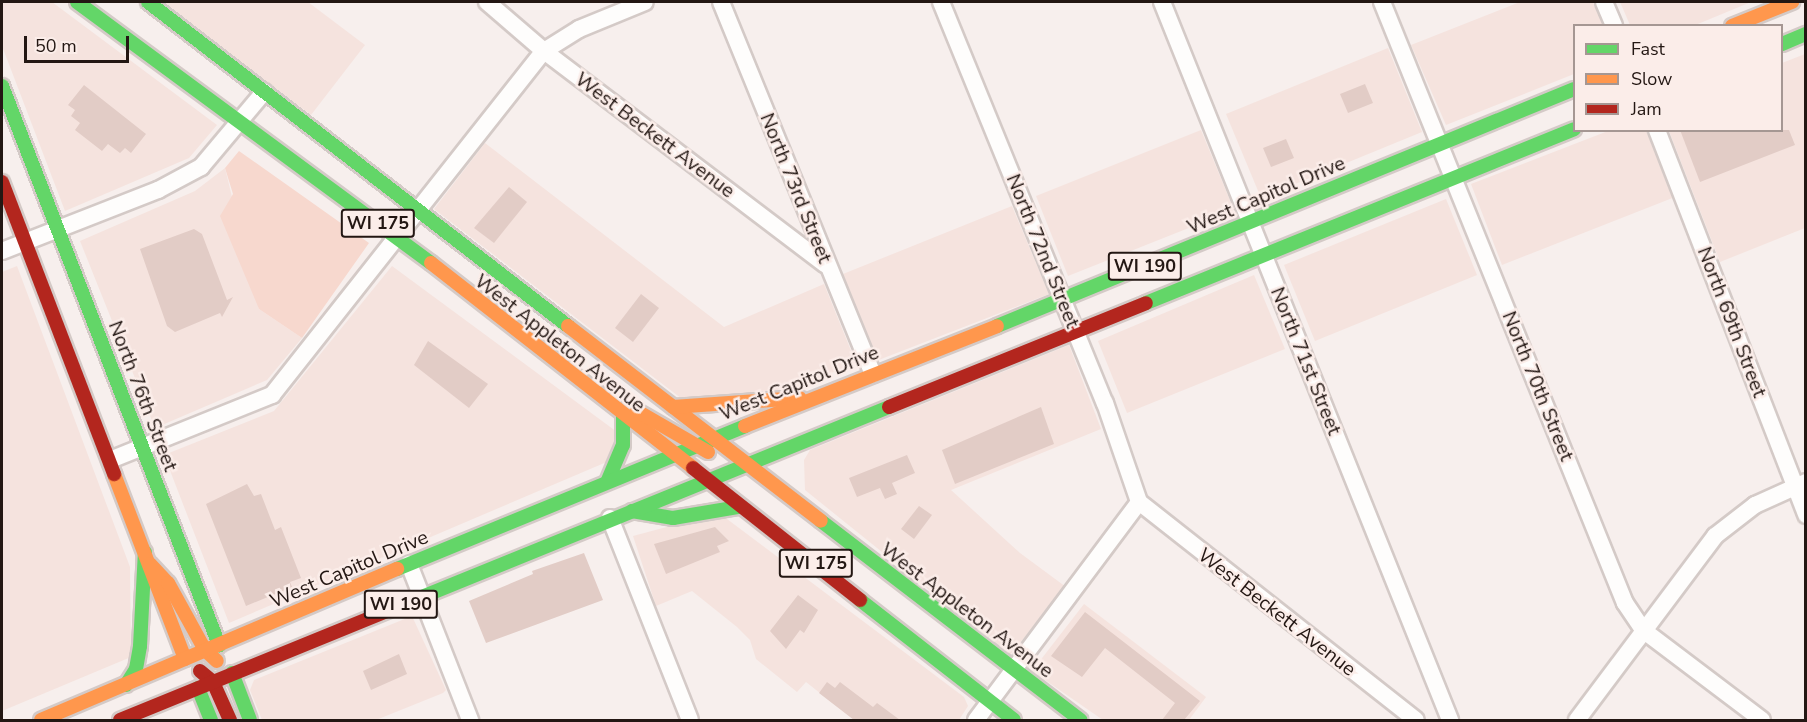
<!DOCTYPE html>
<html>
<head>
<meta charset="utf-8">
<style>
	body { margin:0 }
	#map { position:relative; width:1807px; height:722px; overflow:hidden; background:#f7efed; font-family:"Nunito Sans",sans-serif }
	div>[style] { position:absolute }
	.built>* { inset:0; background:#f5e3de }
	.green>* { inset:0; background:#f7d8ce }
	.building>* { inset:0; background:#e2ccc6 }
	.roads { filter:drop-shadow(2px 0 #d4cac7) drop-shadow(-2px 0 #d4cac7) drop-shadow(0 2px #d4cac7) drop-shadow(0 -2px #d4cac7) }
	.street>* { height:16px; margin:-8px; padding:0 8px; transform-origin:8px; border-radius:8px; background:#fefdfc }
	.fast>* { height:14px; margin:-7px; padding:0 7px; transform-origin:7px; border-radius:7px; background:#63d668 }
	.slow>* { height:14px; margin:-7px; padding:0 7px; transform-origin:7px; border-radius:7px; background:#ff974d }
	.jam>* { height:14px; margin:-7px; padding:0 7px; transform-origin:7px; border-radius:7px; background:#b3261e }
	span { translate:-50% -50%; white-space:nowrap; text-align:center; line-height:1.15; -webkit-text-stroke:5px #fbede9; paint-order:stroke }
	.shield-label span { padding:2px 4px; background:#fbede9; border:2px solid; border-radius:4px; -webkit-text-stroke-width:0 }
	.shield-label { font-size:18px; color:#231713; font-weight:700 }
	.street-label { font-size:20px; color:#231713 }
	.frame { position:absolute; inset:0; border:3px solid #231713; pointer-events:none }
	.legend { position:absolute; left:1573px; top:24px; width:210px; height:108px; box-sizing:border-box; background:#fbede9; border:2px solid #a59793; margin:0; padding:8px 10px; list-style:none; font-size:18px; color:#231713 }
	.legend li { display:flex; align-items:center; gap:12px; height:30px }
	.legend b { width:30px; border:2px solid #a59793 }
	.scale { position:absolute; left:24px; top:36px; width:105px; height:27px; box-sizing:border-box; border:3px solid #231713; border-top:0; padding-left:8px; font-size:18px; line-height:21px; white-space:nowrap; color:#231713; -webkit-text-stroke:4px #fbede9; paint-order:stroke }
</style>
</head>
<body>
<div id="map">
	<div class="built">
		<i style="clip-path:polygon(2px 2px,52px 2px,217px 125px,189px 158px,65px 211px,2px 46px)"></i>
		<i style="clip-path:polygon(159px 2px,308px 2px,365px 45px,311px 115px)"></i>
		<i style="clip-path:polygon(1520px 2px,1593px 2px,1603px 25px,1574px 26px,1574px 74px,1446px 125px,1411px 45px)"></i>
		<i style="clip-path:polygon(1620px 2px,1751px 2px,1693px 26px,1630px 25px)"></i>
		<i style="clip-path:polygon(1388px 48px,1422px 132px,1261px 198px,1226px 114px)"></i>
		<i style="clip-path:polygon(1805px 54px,1805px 228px,1720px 262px,1669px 131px,1782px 130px,1782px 63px)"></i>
		<i style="clip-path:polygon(1201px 130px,1234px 210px,1068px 276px,1036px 196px)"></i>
		<i style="clip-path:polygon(1608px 131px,1649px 131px,1675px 197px,1502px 265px,1471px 184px)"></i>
		<i style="clip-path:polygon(485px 143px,724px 327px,824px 284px,856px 363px,797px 387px,686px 402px,434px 209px)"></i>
		<i style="clip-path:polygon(225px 168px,259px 309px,302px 338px,267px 380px,155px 428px,80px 241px,195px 191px)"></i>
		<i style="clip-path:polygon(1446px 199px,1477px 275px,1315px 341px,1284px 265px)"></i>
		<i style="clip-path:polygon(1012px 206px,1049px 294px,876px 361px,843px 274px)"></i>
		<i style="clip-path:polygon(17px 266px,130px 567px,131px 657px,2px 711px,2px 272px)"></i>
		<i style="clip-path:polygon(392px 266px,617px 432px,609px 461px,229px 623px,164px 455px,274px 411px)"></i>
		<i style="clip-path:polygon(1254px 275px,1285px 349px,1127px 413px,1098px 341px)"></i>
		<i style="clip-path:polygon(1069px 345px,1101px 429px,951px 490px,1020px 553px,1066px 587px,1010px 655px,805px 490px,804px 460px,810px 450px)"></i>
		<i style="clip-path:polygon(719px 513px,964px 697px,968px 706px,959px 720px,854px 720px,806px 682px,797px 692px,756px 659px,750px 640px,737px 627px,692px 591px,656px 606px,633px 536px)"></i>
		<i style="clip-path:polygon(1084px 604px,1206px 697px,1189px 720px,1103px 720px,1032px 671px)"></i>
		<i style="clip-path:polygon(412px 616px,446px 690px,443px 693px,376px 720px,262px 720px,250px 690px,254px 680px)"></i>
	</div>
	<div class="green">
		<i style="clip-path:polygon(239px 151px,369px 243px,302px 338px,259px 309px,220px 216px,233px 194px,225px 168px)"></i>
	</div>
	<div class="building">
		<i style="clip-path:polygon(1365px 84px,1373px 103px,1348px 113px,1340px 94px)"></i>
		<i style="clip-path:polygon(84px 85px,146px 134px,131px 153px,125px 148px,120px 153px,108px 144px,102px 151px,75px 130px,80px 123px,71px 116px,75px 110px,68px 105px)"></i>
		<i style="clip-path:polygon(1680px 130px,1789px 130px,1795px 145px,1700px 182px)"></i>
		<i style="clip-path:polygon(1286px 139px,1294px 158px,1271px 167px,1263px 148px)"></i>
		<i style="clip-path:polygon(509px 187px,527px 202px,494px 243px,474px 228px)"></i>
		<i style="clip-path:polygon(194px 229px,202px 234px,227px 300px,233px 297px,222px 317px,220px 313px,175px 332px,167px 326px,140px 249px)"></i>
		<i style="clip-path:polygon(641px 294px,659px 308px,633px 342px,615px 328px)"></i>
		<i style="clip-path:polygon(428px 341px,488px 384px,469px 408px,414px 365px)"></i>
		<i style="clip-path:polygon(1041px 407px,1054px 444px,955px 484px,942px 450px)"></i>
		<i style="clip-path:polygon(907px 455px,915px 473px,892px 483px,897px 494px,885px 499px,880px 488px,857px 497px,849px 478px)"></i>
		<i style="clip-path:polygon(247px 484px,254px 496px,261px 494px,275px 530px,281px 527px,301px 578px,290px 582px,292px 587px,246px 606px,206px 504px)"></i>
		<i style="clip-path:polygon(919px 506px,932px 515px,914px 539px,901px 529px)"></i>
		<i style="clip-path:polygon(715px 527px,729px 541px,717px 546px,720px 552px,666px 574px,654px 544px)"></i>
		<i style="clip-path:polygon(584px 553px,603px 600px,486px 643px,469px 601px,533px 574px,532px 571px)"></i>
		<i style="clip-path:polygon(798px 595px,818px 610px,804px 633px,800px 630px,786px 649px,770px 631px)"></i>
		<i style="clip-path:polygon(1085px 612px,1200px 701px,1184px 720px,1162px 720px,1175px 703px,1105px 648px,1082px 677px,1051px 656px)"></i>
		<i style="clip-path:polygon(399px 654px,407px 674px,371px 690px,363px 671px)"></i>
		<i style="clip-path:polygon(827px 682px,835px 688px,840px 682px,873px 707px,877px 703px,900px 720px,854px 720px,819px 693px)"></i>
	</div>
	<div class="roads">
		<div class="street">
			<i style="left:487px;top:2px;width:75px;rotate:40.7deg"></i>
			<i style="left:544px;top:51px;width:353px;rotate:37.2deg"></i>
			<i style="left:721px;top:2px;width:402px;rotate:67.8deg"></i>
			<i style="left:941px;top:2px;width:433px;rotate:67.8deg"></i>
			<i style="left:1105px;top:403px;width:105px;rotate:71deg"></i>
			<i style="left:1162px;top:2px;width:774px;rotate:68.14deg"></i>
			<i style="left:1382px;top:2px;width:648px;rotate:67.99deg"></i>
			<i style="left:1625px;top:603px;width:32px;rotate:56deg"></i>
			<i style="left:1643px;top:630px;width:149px;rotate:37.1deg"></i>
			<i style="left:1604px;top:2px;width:26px;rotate:67deg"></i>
			<i style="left:1657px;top:130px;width:413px;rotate:68.8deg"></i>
			<i style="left:2px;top:251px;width:168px;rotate:-21.4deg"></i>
			<i style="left:158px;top:190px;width:49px;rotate:-28.1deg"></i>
			<i style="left:201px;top:167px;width:98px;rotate:-50deg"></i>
			<i style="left:110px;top:460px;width:175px;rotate:-21.9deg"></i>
			<i style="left:272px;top:395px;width:439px;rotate:-51.7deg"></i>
			<i style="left:544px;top:51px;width:41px;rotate:-32.2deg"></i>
			<i style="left:579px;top:29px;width:71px;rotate:-22.2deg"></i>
			<i style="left:1139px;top:502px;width:352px;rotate:38.2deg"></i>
			<i style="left:610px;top:518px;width:217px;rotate:68.4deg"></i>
			<i style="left:409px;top:564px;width:168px;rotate:68.6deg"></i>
			<i style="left:976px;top:720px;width:272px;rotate:-53.2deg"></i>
			<i style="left:1577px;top:720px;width:230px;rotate:-53.1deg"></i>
			<i style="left:1715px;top:536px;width:51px;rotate:-37.8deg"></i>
			<i style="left:1755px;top:505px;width:56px;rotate:-24.3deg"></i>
		</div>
		<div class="fast">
			<i style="left:77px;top:2px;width:440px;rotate:36.4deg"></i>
			<i style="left:148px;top:2px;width:530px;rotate:37.65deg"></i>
			<i style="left:1782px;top:44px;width:26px;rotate:-23deg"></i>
			<i style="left:2px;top:86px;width:600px;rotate:68.78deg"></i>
			<i style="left:1146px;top:303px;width:462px;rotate:-22.1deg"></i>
			<i style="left:997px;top:326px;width:624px;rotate:-22.33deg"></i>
			<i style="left:608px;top:480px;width:38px;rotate:-67deg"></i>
			<i style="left:623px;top:445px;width:28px;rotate:-90deg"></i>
			<i style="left:632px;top:511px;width:42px;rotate:9.7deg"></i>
			<i style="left:673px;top:518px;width:67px;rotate:-9.5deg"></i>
			<i style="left:821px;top:521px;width:327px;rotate:37.5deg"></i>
			<i style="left:397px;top:569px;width:376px;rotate:-22.3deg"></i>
			<i style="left:860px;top:600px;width:195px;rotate:37.9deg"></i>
			<i style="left:407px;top:603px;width:520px;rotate:-22.13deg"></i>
			<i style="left:232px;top:673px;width:50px;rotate:69deg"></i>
			<i style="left:126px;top:685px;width:19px;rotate:-58deg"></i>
			<i style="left:136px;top:669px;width:23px;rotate:-80deg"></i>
			<i style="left:140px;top:646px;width:94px;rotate:-87deg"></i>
			<i style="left:198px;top:688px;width:35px;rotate:68deg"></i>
		</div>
		<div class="slow">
			<i style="left:1732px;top:26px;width:65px;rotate:-21.8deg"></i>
			<i style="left:431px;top:263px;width:333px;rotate:38deg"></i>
			<i style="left:568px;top:326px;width:319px;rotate:37.6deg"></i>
			<i style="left:673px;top:407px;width:127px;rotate:-4.1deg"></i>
			<i style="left:637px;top:411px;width:82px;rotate:30deg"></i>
			<i style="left:745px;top:426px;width:271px;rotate:-21.6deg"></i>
			<i style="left:114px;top:474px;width:198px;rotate:69deg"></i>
			<i style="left:150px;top:564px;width:26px;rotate:47deg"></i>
			<i style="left:168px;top:583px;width:77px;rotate:61.1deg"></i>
			<i style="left:205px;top:650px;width:16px;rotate:43deg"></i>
			<i style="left:41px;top:720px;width:387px;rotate:-23deg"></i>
		</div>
		<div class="jam">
			<i style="left:2px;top:182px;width:313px;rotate:69deg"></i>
			<i style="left:889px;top:407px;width:277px;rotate:-22deg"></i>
			<i style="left:693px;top:468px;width:213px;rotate:38.3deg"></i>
			<i style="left:200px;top:671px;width:17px;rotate:40deg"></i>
			<i style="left:213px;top:682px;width:42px;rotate:65.9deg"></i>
			<i style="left:120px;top:720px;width:310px;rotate:-22.2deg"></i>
		</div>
	</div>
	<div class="shield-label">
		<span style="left:378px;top:223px">WI 175</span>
		<span style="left:1145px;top:266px">WI 190</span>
		<span style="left:816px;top:563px">WI 175</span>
		<span style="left:401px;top:604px">WI 190</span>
	</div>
	<div class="street-label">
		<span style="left:655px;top:135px;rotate:37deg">West Beckett Avenue</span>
		<span style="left:796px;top:188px;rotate:68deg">North 73rd Street</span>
		<span style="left:1266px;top:195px;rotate:-23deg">West Capitol Drive</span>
		<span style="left:1043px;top:251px;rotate:68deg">North 72nd Street</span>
		<span style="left:1732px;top:322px;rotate:69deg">North 69th Street</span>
		<span style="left:560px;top:343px;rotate:38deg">West Appleton Avenue</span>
		<span style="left:1306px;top:361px;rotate:68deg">North 71st Street</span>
		<span style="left:799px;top:383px;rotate:-22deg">West Capitol Drive</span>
		<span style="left:1538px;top:386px;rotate:68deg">North 70th Street</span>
		<span style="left:143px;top:396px;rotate:69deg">North 76th Street</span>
		<span style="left:349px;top:569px;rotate:-23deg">West Capitol Drive</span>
		<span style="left:967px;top:610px;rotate:37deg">West Appleton Avenue</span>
		<span style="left:1277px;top:612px;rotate:38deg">West Beckett Avenue</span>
	</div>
	<div class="frame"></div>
	<ul class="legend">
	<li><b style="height:8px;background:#63d668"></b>Fast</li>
	<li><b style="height:8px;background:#ff974d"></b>Slow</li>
	<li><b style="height:8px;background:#b3261e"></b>Jam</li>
	</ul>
	<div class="scale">50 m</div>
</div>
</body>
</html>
